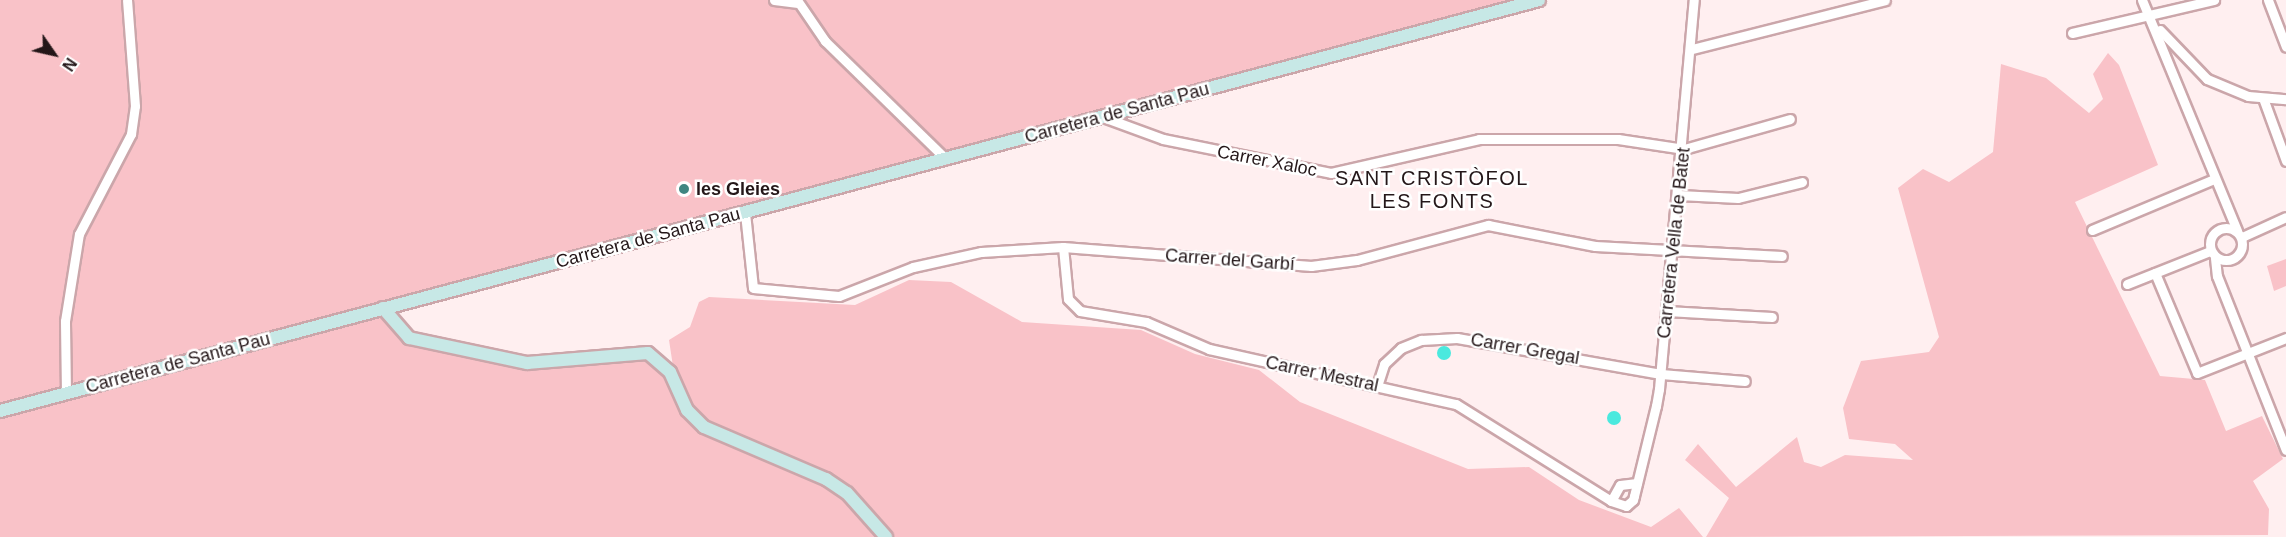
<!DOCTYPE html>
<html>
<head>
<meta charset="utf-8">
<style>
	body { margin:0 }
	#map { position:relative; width:2286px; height:537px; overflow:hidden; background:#ffeff0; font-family:Helvetica,sans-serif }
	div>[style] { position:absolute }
	.green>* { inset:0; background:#f9c2c8 }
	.water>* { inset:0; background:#4be9de }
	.round { border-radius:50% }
	.roads { filter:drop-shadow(2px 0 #cba6aa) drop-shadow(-2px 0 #cba6aa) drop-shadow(0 2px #cba6aa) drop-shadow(0 -2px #cba6aa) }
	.street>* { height:9px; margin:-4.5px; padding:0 4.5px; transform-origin:4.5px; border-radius:4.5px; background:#fff }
	.street>.ring { margin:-4.5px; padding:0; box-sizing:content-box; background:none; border:9px solid #fff; border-radius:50% }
	.secondary>* { height:12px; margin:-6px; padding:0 6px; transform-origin:6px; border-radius:6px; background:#c7e8e6 }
	.dots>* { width:16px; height:16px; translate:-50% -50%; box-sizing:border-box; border:3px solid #fff; border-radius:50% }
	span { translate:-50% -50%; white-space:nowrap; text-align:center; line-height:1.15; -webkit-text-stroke:5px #fff; paint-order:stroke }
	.street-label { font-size:18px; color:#241719 }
	.poi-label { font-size:18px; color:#241719; font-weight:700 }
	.left { translate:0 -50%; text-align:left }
	.neighbourhood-label { font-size:20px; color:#241719; letter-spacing:1.5px }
	.north { position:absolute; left:24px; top:24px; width:60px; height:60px; -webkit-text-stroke:4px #fff; paint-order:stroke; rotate:124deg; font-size:16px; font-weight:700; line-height:24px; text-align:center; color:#241719 }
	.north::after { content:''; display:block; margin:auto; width:21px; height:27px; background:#241719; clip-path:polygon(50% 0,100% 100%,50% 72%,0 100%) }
</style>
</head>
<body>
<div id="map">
	<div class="green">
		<i style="clip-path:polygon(0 0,1514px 0,394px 298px,402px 326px,422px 338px,533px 359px,640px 348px,660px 356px,674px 373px,669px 340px,690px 327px,699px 302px,709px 297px,855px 305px,909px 280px,951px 282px,1022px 322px,1141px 330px,1195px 354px,1259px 370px,1300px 402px,1468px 469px,1529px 467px,1579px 500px,1651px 527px,1679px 508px,1703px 537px,0 537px)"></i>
		<i style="clip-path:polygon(2108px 53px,2119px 65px,2158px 165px,2075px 202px,2160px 376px,2205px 380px,2226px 431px,2262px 416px,2283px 459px,2253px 481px,2269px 509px,2268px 535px,1706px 537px,1729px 498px,1685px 460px,1698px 444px,1736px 487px,1797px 437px,1804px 462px,1821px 467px,1845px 455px,1913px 460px,1895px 444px,1849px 439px,1843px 408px,1861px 361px,1929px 352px,1939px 337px,1898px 188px,1923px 169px,1949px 182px,1993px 152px,2001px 64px,2046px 78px,2089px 113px,2103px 99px,2093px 74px)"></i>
		<i style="clip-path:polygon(2286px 259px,2286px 286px,2274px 291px,2267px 266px)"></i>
	</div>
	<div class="water">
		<i class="round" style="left:1437px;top:346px;width:14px;height:14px"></i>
		<i class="round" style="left:1607px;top:411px;width:14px;height:14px"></i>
	</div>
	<div class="roads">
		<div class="street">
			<i style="left:774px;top:0;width:24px;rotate:7deg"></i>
			<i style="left:797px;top:0;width:50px;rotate:55.7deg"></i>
			<i style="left:825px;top:41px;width:169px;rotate:44.3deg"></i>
			<i style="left:2142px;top:0;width:250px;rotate:67.6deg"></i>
			<i style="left:2268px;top:0;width:50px;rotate:69deg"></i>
			<i style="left:2160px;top:30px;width:68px;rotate:46.2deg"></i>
			<i style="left:2207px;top:79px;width:44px;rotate:22.5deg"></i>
			<i style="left:2248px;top:96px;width:38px;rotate:5deg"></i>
			<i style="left:2072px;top:33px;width:146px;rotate:-13.1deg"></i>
			<i style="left:1692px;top:49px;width:199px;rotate:-14.2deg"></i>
			<i style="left:2263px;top:98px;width:67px;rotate:69.9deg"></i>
			<i style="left:1103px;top:117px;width:64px;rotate:20.1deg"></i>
			<i style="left:1163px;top:139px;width:171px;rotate:11.4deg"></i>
			<i style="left:1331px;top:173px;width:152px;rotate:-12.9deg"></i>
			<i style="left:1479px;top:139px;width:139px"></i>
			<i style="left:1618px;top:139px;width:67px;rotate:8.6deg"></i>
			<i style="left:1684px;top:149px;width:110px;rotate:-15.8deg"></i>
			<i style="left:1679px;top:195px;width:59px;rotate:2.9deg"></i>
			<i style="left:1738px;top:198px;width:66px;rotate:-14deg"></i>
			<i style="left:745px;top:213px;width:75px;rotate:83.9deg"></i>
			<i style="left:753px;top:288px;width:86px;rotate:5.3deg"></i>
			<i style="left:839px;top:296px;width:79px;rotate:-21.4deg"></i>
			<i style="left:913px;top:267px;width:70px;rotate:-12.4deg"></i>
			<i style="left:981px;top:252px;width:82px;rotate:-3.5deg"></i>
			<i style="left:1063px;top:247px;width:249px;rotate:4.4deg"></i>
			<i style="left:1311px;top:266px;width:46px;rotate:-7.4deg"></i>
			<i style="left:1357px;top:260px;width:136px;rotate:-15deg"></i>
			<i style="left:1488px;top:225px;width:109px;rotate:11.1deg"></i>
			<i style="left:1595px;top:246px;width:187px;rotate:3.1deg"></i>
			<i class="ring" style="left:2210px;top:228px;width:23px;height:23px"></i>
			<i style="left:2092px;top:230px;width:132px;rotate:-22.7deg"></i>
			<i style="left:2242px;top:237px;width:48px;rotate:-24.4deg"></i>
			<i style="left:1063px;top:247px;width:52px;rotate:84.5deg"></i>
			<i style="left:1068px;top:299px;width:17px;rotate:45deg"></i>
			<i style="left:1080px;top:311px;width:67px;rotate:9.5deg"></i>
			<i style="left:1146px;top:322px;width:69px;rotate:23.2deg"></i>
			<i style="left:1209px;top:349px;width:253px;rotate:12.6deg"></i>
			<i style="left:1456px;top:404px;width:183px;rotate:32deg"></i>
			<i style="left:2215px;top:258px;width:18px;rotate:84deg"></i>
			<i style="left:2217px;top:276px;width:187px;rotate:68.4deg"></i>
			<i style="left:2155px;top:273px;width:108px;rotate:67.2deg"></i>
			<i style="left:2197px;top:373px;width:96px;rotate:-21.5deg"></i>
			<i style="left:2127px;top:284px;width:89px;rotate:-21.7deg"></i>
			<i style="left:1667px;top:311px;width:105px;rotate:3.3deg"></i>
			<i style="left:1377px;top:386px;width:23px;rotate:-72deg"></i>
			<i style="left:1384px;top:364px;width:23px;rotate:-43deg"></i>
			<i style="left:1401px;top:348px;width:22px;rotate:-22deg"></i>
			<i style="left:1421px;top:340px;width:36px;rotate:-3deg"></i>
			<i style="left:1457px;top:338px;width:207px;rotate:10deg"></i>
			<i style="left:1661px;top:374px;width:84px;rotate:4.8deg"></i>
			<i style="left:66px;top:394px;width:73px;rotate:-90.8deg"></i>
			<i style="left:65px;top:321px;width:88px;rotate:-80.9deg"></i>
			<i style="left:79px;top:234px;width:113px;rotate:-62.5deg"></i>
			<i style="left:131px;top:134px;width:28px;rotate:-82deg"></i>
			<i style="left:135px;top:106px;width:106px;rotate:-94.3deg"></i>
			<i style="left:1637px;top:483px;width:17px;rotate:173deg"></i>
			<i style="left:1620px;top:485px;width:18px;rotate:119deg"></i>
			<i style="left:1611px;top:501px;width:16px;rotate:18deg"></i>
			<i style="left:1626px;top:506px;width:9px;rotate:-41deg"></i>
			<i style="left:1633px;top:500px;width:4px;rotate:-76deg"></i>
			<i style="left:1634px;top:496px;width:93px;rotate:-76.3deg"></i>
			<i style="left:1656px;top:406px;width:17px;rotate:-80deg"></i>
			<i style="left:1659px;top:389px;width:391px;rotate:-84.9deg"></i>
		</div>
		<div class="secondary">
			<i style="left:383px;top:308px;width:40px;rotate:49deg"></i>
			<i style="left:409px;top:338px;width:121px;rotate:12deg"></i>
			<i style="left:527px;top:363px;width:121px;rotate:-4.7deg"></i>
			<i style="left:648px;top:353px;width:29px;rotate:41deg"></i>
			<i style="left:670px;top:372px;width:42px;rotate:65.9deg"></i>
			<i style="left:687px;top:410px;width:24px;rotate:45deg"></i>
			<i style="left:704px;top:427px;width:133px;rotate:23.1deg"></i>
			<i style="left:826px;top:479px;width:25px;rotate:34deg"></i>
			<i style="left:847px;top:493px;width:59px;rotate:48.4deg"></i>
			<i style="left:0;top:411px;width:1593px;rotate:-14.95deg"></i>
		</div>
	</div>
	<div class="dots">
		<i style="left:684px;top:189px;background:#3f8681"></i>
	</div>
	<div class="street-label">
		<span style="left:1117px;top:113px;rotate:-15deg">Carretera de Santa Pau</span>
		<span style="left:1267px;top:161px;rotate:11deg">Carrer Xaloc</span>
		<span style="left:648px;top:238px;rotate:-15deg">Carretera de Santa Pau</span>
		<span style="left:1674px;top:243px;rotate:-84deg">Carretera Vella de Batet</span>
		<span style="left:1230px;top:260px;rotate:4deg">Carrer del Garbí</span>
		<span style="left:1525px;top:349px;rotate:10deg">Carrer Gregal</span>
		<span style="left:178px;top:363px;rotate:-15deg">Carretera de Santa Pau</span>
		<span style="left:1322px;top:374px;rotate:12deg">Carrer Mestral</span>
	</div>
	<div class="poi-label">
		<span class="left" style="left:696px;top:189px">les Gleies</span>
	</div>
	<div class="neighbourhood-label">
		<span style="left:1432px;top:190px">SANT CRISTÒFOL<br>LES FONTS</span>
	</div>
	<div class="north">N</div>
</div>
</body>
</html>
